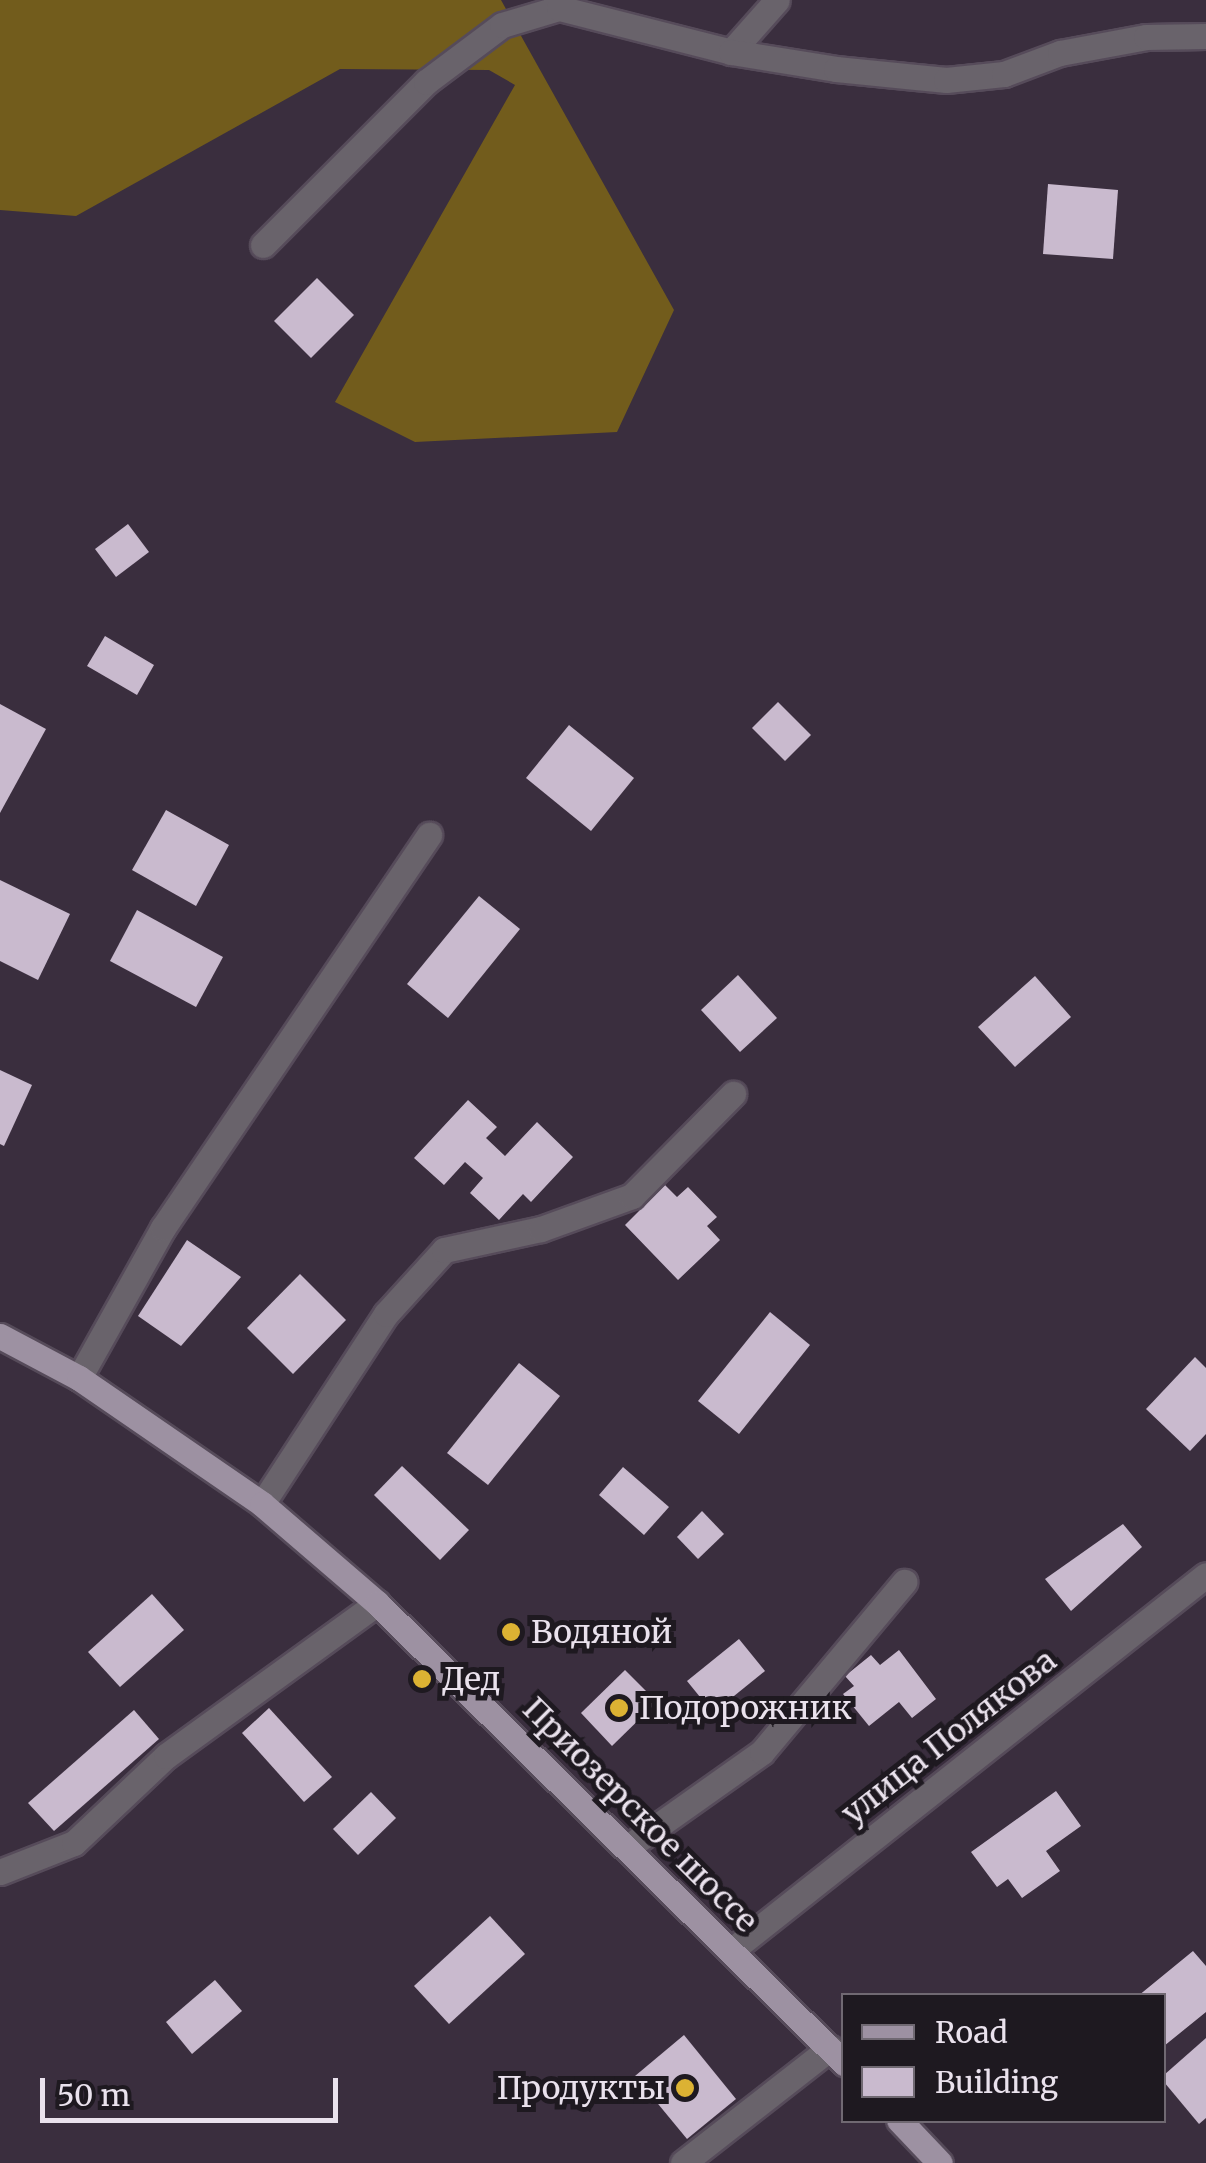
<!DOCTYPE html>
<html>
<head>
<meta charset="utf-8">
<style>
	body { margin:0 }
	#map { position:relative; width:1206px; height:2163px; overflow:hidden; background:#3a2e3e; font-family:Merriweather,serif }
	div>[style] { position:absolute }
	.forest>* { inset:0; background:#725c1c }
	.building>* { inset:0; background:#c9bace }
	.roads { filter:drop-shadow(2px 0 #564b5a) drop-shadow(-2px 0 #564b5a) drop-shadow(0 2px #564b5a) drop-shadow(0 -2px #564b5a) }
	.minor>* { height:25px; margin:-12.5px; padding:0 12.5px; transform-origin:12.5px; border-radius:12.5px; background:#69636b }
	.major>* { height:25px; margin:-12.5px; padding:0 12.5px; transform-origin:12.5px; border-radius:12.5px; background:#9d91a2 }
	.dots>* { width:28px; height:28px; translate:-50% -50%; box-sizing:border-box; border:5px solid #1e1920; border-radius:50% }
	span { translate:-50% -50%; white-space:nowrap; text-align:center; line-height:1.15; -webkit-text-stroke:10px #1e1920; paint-order:stroke }
	.poi-label { font-size:32px; color:#eae2ed }
	.left { translate:0 -50%; text-align:left }
	.right { translate:-100% -50%; text-align:right }
	.street-label { font-size:32px; color:#eae2ed }
	.legend { position:absolute; left:841px; top:1993px; width:325px; height:130px; box-sizing:border-box; background:#1e1920; border:2px solid #706972; margin:0; padding:12px 18px; list-style:none; font-size:30px; color:#eae2ed }
	.legend li { display:flex; align-items:center; gap:20px; height:50px }
	.legend b { width:50px; border:2px solid #706972 }
	.scale { position:absolute; left:40px; top:2078px; width:298px; height:45px; box-sizing:border-box; border:5px solid #eae2ed; border-top:0; padding-left:12px; font-size:30px; line-height:35px; white-space:nowrap; color:#eae2ed; -webkit-text-stroke:8px #1e1920; paint-order:stroke }
</style>
</head>
<body>
<div id="map">
	<div class="forest">
		<i style="clip-path:polygon(0 0,501px 0,674px 310px,617px 432px,415px 442px,335px 402px,515px 85px,489px 70px,340px 69px,76px 216px,0 210px)"></i>
	</div>
	<div class="building">
		<i style="clip-path:polygon(1048px 184px,1118px 190px,1113px 259px,1043px 254px)"></i>
		<i style="clip-path:polygon(317px 278px,354px 315px,311px 358px,274px 321px)"></i>
		<i style="clip-path:polygon(128px 524px,149px 552px,116px 577px,95px 549px)"></i>
		<i style="clip-path:polygon(105px 636px,154px 665px,137px 695px,87px 666px)"></i>
		<i style="clip-path:polygon(778px 702px,811px 735px,785px 761px,752px 728px)"></i>
		<i style="clip-path:polygon(0 704px,46px 729px,0 813px)"></i>
		<i style="clip-path:polygon(569px 725px,634px 778px,591px 831px,526px 778px)"></i>
		<i style="clip-path:polygon(166px 810px,229px 845px,196px 906px,132px 870px)"></i>
		<i style="clip-path:polygon(0 880px,70px 914px,38px 980px,0 961px)"></i>
		<i style="clip-path:polygon(479px 896px,520px 929px,448px 1018px,407px 984px)"></i>
		<i style="clip-path:polygon(137px 910px,223px 957px,196px 1007px,110px 961px)"></i>
		<i style="clip-path:polygon(738px 975px,777px 1018px,740px 1052px,701px 1010px)"></i>
		<i style="clip-path:polygon(1035px 976px,1071px 1017px,1015px 1067px,978px 1027px)"></i>
		<i style="clip-path:polygon(0 1070px,32px 1085px,4px 1146px,0 1144px)"></i>
		<i style="clip-path:polygon(468px 1100px,497px 1127px,486px 1138px,505px 1156px,537px 1122px,573px 1157px,531px 1202px,523px 1194px,499px 1220px,470px 1193px,483px 1178px,465px 1162px,444px 1185px,414px 1158px)"></i>
		<i style="clip-path:polygon(665px 1185px,677px 1197px,688px 1187px,717px 1217px,707px 1226px,720px 1240px,678px 1280px,625px 1225px)"></i>
		<i style="clip-path:polygon(187px 1240px,241px 1277px,181px 1346px,138px 1316px)"></i>
		<i style="clip-path:polygon(300px 1274px,346px 1320px,293px 1374px,247px 1328px)"></i>
		<i style="clip-path:polygon(770px 1312px,810px 1345px,739px 1434px,698px 1401px)"></i>
		<i style="clip-path:polygon(1195px 1357px,1206px 1368px,1206px 1434px,1190px 1451px,1146px 1409px)"></i>
		<i style="clip-path:polygon(519px 1363px,560px 1396px,488px 1485px,447px 1453px)"></i>
		<i style="clip-path:polygon(402px 1466px,469px 1530px,440px 1560px,374px 1495px)"></i>
		<i style="clip-path:polygon(623px 1467px,669px 1507px,644px 1535px,599px 1495px)"></i>
		<i style="clip-path:polygon(702px 1511px,724px 1534px,698px 1559px,677px 1537px)"></i>
		<i style="clip-path:polygon(1123px 1524px,1142px 1547px,1071px 1611px,1045px 1579px)"></i>
		<i style="clip-path:polygon(152px 1594px,184px 1630px,120px 1687px,88px 1652px)"></i>
		<i style="clip-path:polygon(739px 1639px,765px 1671px,713px 1713px,687px 1681px)"></i>
		<i style="clip-path:polygon(899px 1650px,936px 1699px,912px 1718px,899px 1702px,869px 1726px,843px 1694px,854px 1686px,845px 1676px,871px 1655px,880px 1665px)"></i>
		<i style="clip-path:polygon(625px 1670px,657px 1702px,612px 1746px,581px 1713px)"></i>
		<i style="clip-path:polygon(269px 1708px,332px 1777px,304px 1802px,242px 1733px)"></i>
		<i style="clip-path:polygon(134px 1710px,159px 1739px,54px 1831px,28px 1803px)"></i>
		<i style="clip-path:polygon(1056px 1791px,1081px 1826px,1046px 1851px,1060px 1871px,1022px 1898px,1008px 1879px,997px 1887px,971px 1852px)"></i>
		<i style="clip-path:polygon(371px 1792px,396px 1818px,358px 1855px,333px 1829px)"></i>
		<i style="clip-path:polygon(490px 1916px,525px 1954px,449px 2024px,414px 1986px)"></i>
		<i style="clip-path:polygon(1193px 1951px,1206px 1966px,1206px 2012px,1164px 2046px,1164px 1996px,1138px 1996px)"></i>
		<i style="clip-path:polygon(215px 1980px,242px 2011px,192px 2054px,166px 2022px)"></i>
		<i style="clip-path:polygon(684px 2035px,736px 2099px,687px 2139px,635px 2076px)"></i>
		<i style="clip-path:polygon(1206px 2038px,1206px 2118px,1199px 2124px,1164px 2082px,1164px 2075px)"></i>
	</div>
	<div class="roads">
		<div class="minor">
			<i style="left:731px;top:52px;width:69px;rotate:-48.5deg"></i>
			<i style="left:263px;top:245px;width:231px;rotate:-45deg"></i>
			<i style="left:426px;top:82px;width:95px;rotate:-36.9deg"></i>
			<i style="left:502px;top:25px;width:59px;rotate:-16.6deg"></i>
			<i style="left:559px;top:8px;width:178px;rotate:14.3deg"></i>
			<i style="left:731px;top:52px;width:106px;rotate:9.2deg"></i>
			<i style="left:836px;top:69px;width:111px;rotate:5.7deg"></i>
			<i style="left:946px;top:80px;width:58px;rotate:-5.9deg"></i>
			<i style="left:1004px;top:74px;width:60px;rotate:-20.6deg"></i>
			<i style="left:1060px;top:53px;width:87px;rotate:-10.5deg"></i>
			<i style="left:1146px;top:37px;width:60px;rotate:-1deg"></i>
			<i style="left:79px;top:1378px;width:172px;rotate:-60.8deg"></i>
			<i style="left:163px;top:1228px;width:475px;rotate:-55.9deg"></i>
			<i style="left:262px;top:1504px;width:227px;rotate:-56.9deg"></i>
			<i style="left:386px;top:1314px;width:86px;rotate:-47.8deg"></i>
			<i style="left:444px;top:1250px;width:99px;rotate:-12.2deg"></i>
			<i style="left:541px;top:1229px;width:97px;rotate:-19.9deg"></i>
			<i style="left:632px;top:1196px;width:144px;rotate:-45.3deg"></i>
			<i style="left:628px;top:1847px;width:164px;rotate:-35.3deg"></i>
			<i style="left:762px;top:1752px;width:222px;rotate:-50.1deg"></i>
			<i style="left:0;top:1872px;width:79px;rotate:-21.4deg"></i>
			<i style="left:74px;top:1843px;width:127px;rotate:-43.4deg"></i>
			<i style="left:166px;top:1756px;width:261px;rotate:-35.9deg"></i>
			<i style="left:732px;top:1950px;width:604px;rotate:-38.35deg"></i>
			<i style="left:683px;top:2163px;width:187px;rotate:-38deg"></i>
		</div>
		<div class="major">
			<i style="left:0;top:1336px;width:89px;rotate:28deg"></i>
			<i style="left:79px;top:1378px;width:222px;rotate:34.5deg"></i>
			<i style="left:262px;top:1504px;width:152px;rotate:40.7deg"></i>
			<i style="left:377px;top:1603px;width:656px;rotate:44.57deg"></i>
			<i style="left:899px;top:2120px;width:59px;rotate:46.4deg"></i>
		</div>
	</div>
	<div class="dots">
		<i style="left:511px;top:1632px;background:#dcb233"></i>
		<i style="left:422px;top:1679px;background:#dcb233"></i>
		<i style="left:619px;top:1708px;background:#dcb233"></i>
		<i style="left:685px;top:2088px;background:#dcb233"></i>
	</div>
	<div class="poi-label">
		<span class="left" style="left:531px;top:1632px">Водяной</span>
		<span class="left" style="left:442px;top:1679px">Дед</span>
		<span class="left" style="left:639px;top:1708px">Подорожник</span>
		<span class="right" style="left:665px;top:2088px">Продукты</span>
	</div>
	<div class="street-label">
		<span style="left:949px;top:1737px;rotate:-38deg">улица Полякова</span>
		<span style="left:640px;top:1815px;rotate:45deg">Приозерское шоссе</span>
	</div>
	<ul class="legend">
	<li><b style="height:12px;background:#9d91a2"></b>Road</li>
	<li><b style="height:28px;background:#c9bace"></b>Building</li>
	</ul>
	<div class="scale">50 m</div>
</div>
</body>
</html>
